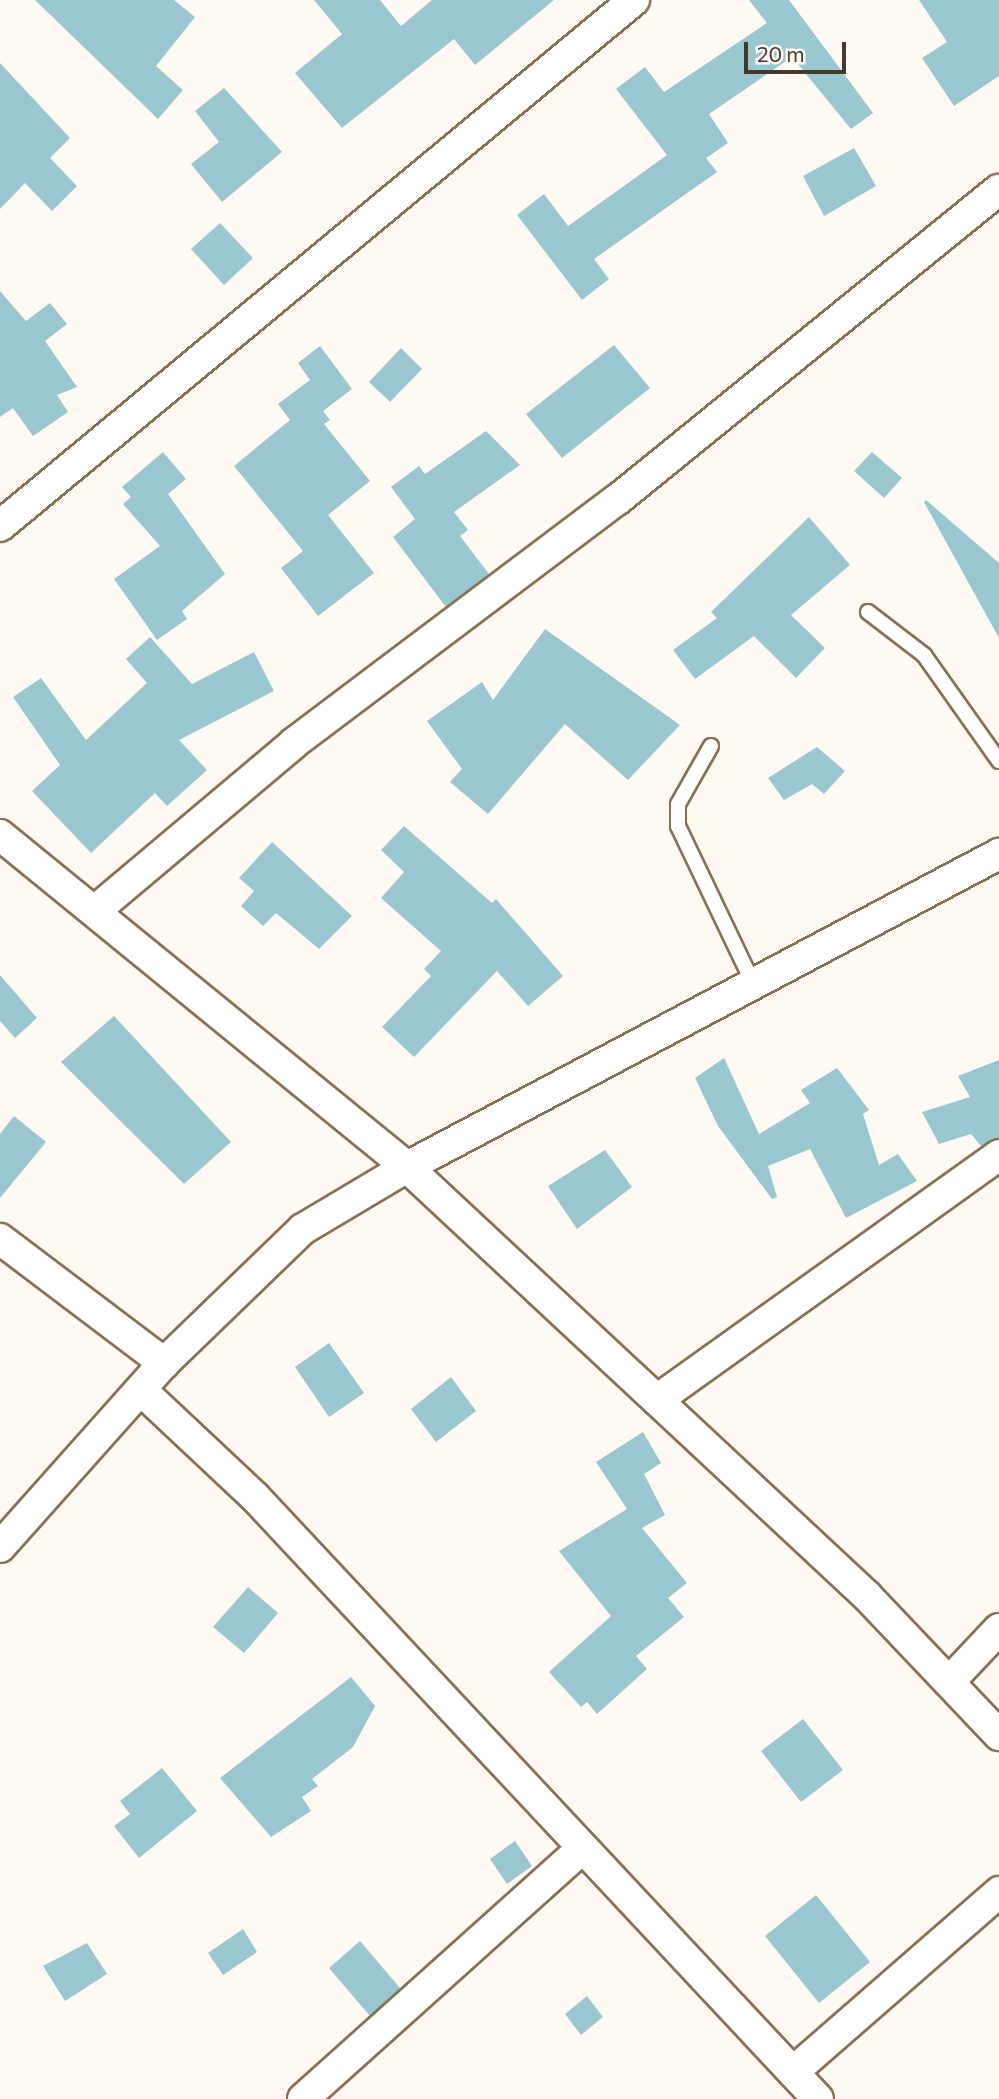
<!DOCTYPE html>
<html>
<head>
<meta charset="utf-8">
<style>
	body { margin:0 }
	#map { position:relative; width:999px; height:2099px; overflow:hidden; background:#fef9f3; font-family:Commissioner,sans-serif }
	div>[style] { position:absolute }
	.building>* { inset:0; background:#9ac7cf }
	.roads { filter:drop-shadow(2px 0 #877155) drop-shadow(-2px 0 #877155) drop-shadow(0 2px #877155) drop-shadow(0 -2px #877155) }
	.service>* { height:14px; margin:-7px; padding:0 7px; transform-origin:7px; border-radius:7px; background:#fff }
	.minor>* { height:30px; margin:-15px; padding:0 15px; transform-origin:15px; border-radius:15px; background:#fff }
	span { translate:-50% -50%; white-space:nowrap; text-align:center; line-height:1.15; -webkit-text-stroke:5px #fef9f3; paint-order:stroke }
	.scale { position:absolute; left:744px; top:42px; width:102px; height:32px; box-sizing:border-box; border:4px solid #42382c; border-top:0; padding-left:9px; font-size:21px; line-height:24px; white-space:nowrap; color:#42382c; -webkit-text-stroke:5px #fef9f3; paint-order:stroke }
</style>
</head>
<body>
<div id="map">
	<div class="building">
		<i style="clip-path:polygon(35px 0,174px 0,195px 17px,156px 66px,183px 90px,158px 119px)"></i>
		<i style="clip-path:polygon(314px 0,380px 0,401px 26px,432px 0,554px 0,475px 65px,454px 39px,342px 128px,295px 73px,342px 34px)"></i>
		<i style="clip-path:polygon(749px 0,789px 0,873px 113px,851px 129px,792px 57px,709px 114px,728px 143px,706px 158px,717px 172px,594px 259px,609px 279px,582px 300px,517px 215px,544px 194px,568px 226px,667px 155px,616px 89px,645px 67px,664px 92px,767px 23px)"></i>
		<i style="clip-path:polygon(919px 0,999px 0,999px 76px,954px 106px,922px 58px,947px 42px)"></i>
		<i style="clip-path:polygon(0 63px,70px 138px,50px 158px,77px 186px,52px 211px,25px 183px,0 209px)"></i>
		<i style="clip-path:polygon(224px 88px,282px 152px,222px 202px,191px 164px,219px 142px,195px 111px)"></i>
		<i style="clip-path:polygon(854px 148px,876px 186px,824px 216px,803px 176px)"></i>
		<i style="clip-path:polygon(220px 223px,253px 258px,224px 285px,191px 249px)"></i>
		<i style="clip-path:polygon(0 291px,26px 321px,50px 303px,67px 324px,45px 341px,77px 387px,57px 395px,68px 412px,33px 436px,13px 408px,0 417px)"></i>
		<i style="clip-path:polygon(614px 345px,650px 388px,562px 458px,526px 414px)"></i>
		<i style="clip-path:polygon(320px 346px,352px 389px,323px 411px,330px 420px,324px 424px,370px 481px,328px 515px,374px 573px,318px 616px,281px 568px,303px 551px,234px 466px,290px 420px,278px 404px,310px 380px,298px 363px)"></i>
		<i style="clip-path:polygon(401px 348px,422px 369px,390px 402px,369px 382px)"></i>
		<i style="clip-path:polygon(486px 431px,520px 465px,454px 512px,468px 530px,460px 536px,489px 574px,446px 607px,393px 537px,415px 519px,391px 487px,419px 466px,425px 474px)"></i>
		<i style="clip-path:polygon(163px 452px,186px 479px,168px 494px,225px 574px,182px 611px,187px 619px,157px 640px,114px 579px,160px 546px,123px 504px,131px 497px,122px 487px)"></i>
		<i style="clip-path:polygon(872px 452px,902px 478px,884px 498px,854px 471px)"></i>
		<i style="clip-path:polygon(926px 500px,999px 563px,999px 638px,924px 502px)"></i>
		<i style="clip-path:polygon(809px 517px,850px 565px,791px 615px,825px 648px,796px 678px,754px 636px,695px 679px,673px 650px,717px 618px,711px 612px)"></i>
		<i style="clip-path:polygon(545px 629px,680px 725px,628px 780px,565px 724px,488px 814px,450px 782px,462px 769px,427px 721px,482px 682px,493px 700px)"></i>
		<i style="clip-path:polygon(150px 637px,192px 684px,254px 652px,274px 691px,179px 740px,207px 770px,167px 806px,155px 793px,91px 853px,32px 791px,60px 765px,13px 697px,41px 678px,86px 740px,147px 683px,126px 659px)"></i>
		<i style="clip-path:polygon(817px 747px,845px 771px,824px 794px,812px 784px,784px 800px,768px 778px)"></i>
		<i style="clip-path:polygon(404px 826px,492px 903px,496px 899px,563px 976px,528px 1006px,497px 971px,414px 1057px,382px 1027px,431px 976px,424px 969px,441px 951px,381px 898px,404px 872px,381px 850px)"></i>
		<i style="clip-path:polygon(272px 842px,352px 916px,319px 949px,276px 913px,263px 926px,241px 906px,254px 891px,239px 878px)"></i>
		<i style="clip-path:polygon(0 975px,37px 1018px,15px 1038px,0 1021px)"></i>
		<i style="clip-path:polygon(114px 1016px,231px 1142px,184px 1184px,61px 1062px)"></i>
		<i style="clip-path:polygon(724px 1058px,759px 1134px,810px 1103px,801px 1090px,837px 1068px,869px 1110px,863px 1114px,879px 1165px,898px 1154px,917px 1181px,846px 1218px,810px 1149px,768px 1166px,777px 1197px,772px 1199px,718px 1126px,695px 1078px)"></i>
		<i style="clip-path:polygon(999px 1060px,999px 1138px,981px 1146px,971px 1134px,939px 1144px,922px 1112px,970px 1097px,958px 1076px)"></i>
		<i style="clip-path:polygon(14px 1116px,46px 1142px,0 1198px,0 1134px)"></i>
		<i style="clip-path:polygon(605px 1150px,632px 1187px,577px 1229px,548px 1186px)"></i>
		<i style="clip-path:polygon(329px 1343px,364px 1393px,329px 1417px,295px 1367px)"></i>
		<i style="clip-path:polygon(451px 1377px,476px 1411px,436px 1442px,411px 1409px)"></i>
		<i style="clip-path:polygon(643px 1432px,661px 1463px,644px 1474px,665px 1515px,642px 1528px,687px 1583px,668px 1598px,684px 1617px,636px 1656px,647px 1669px,597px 1714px,587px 1702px,581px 1707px,549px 1672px,611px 1616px,559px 1551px,627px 1509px,596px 1462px)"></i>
		<i style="clip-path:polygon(248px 1587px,278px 1613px,244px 1653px,213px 1627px)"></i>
		<i style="clip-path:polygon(351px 1677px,375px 1706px,353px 1747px,312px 1779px,318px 1786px,302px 1797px,311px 1811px,271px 1837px,220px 1778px)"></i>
		<i style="clip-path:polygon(803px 1719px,843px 1770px,801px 1802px,761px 1751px)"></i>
		<i style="clip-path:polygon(162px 1768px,197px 1811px,139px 1858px,114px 1826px,130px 1814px,120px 1801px)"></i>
		<i style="clip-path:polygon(515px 1841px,532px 1866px,507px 1884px,490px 1859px)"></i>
		<i style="clip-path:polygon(816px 1895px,870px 1962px,819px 2003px,765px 1936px)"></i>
		<i style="clip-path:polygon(243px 1929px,257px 1952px,223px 1975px,208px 1953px)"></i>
		<i style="clip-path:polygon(360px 1941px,400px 1988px,370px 2016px,329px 1968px)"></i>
		<i style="clip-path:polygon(87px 1943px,107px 1974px,65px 2001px,43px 1966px)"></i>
		<i style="clip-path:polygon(587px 1996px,603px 2017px,581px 2035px,565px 2014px)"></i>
	</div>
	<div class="roads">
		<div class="service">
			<i style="left:868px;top:612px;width:71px;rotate:37.5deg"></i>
			<i style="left:924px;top:655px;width:130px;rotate:54.7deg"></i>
			<i style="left:711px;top:746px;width:67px;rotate:119.6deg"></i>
			<i style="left:678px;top:804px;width:22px;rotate:90deg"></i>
			<i style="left:678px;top:826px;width:176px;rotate:64.5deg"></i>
		</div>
		<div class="minor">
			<i style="left:0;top:526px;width:824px;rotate:-39.68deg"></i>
			<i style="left:0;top:835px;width:525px;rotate:39.2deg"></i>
			<i style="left:407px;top:1167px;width:629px;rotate:43deg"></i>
			<i style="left:867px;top:1596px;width:192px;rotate:46.5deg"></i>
			<i style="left:96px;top:910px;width:259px;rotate:-40.1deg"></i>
			<i style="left:294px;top:743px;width:404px;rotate:-37deg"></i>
			<i style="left:617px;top:500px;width:492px;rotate:-39.1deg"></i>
			<i style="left:0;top:1239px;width:206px;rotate:37.1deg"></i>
			<i style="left:141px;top:1390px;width:156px;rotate:43.2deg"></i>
			<i style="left:255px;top:1497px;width:824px;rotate:46.92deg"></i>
			<i style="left:657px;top:1400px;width:421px;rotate:-35.6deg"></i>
			<i style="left:0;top:1547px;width:246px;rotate:-48.3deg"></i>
			<i style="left:164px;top:1363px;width:193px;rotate:-44deg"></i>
			<i style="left:303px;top:1229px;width:121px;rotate:-30.8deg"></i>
			<i style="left:407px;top:1167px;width:670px;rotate:-27.87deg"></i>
			<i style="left:949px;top:1682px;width:73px;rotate:-46.7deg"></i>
			<i style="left:793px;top:2072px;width:274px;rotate:-41.1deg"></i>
			<i style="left:303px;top:2099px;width:376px;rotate:-41.9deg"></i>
		</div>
	</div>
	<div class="scale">20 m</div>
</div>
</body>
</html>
